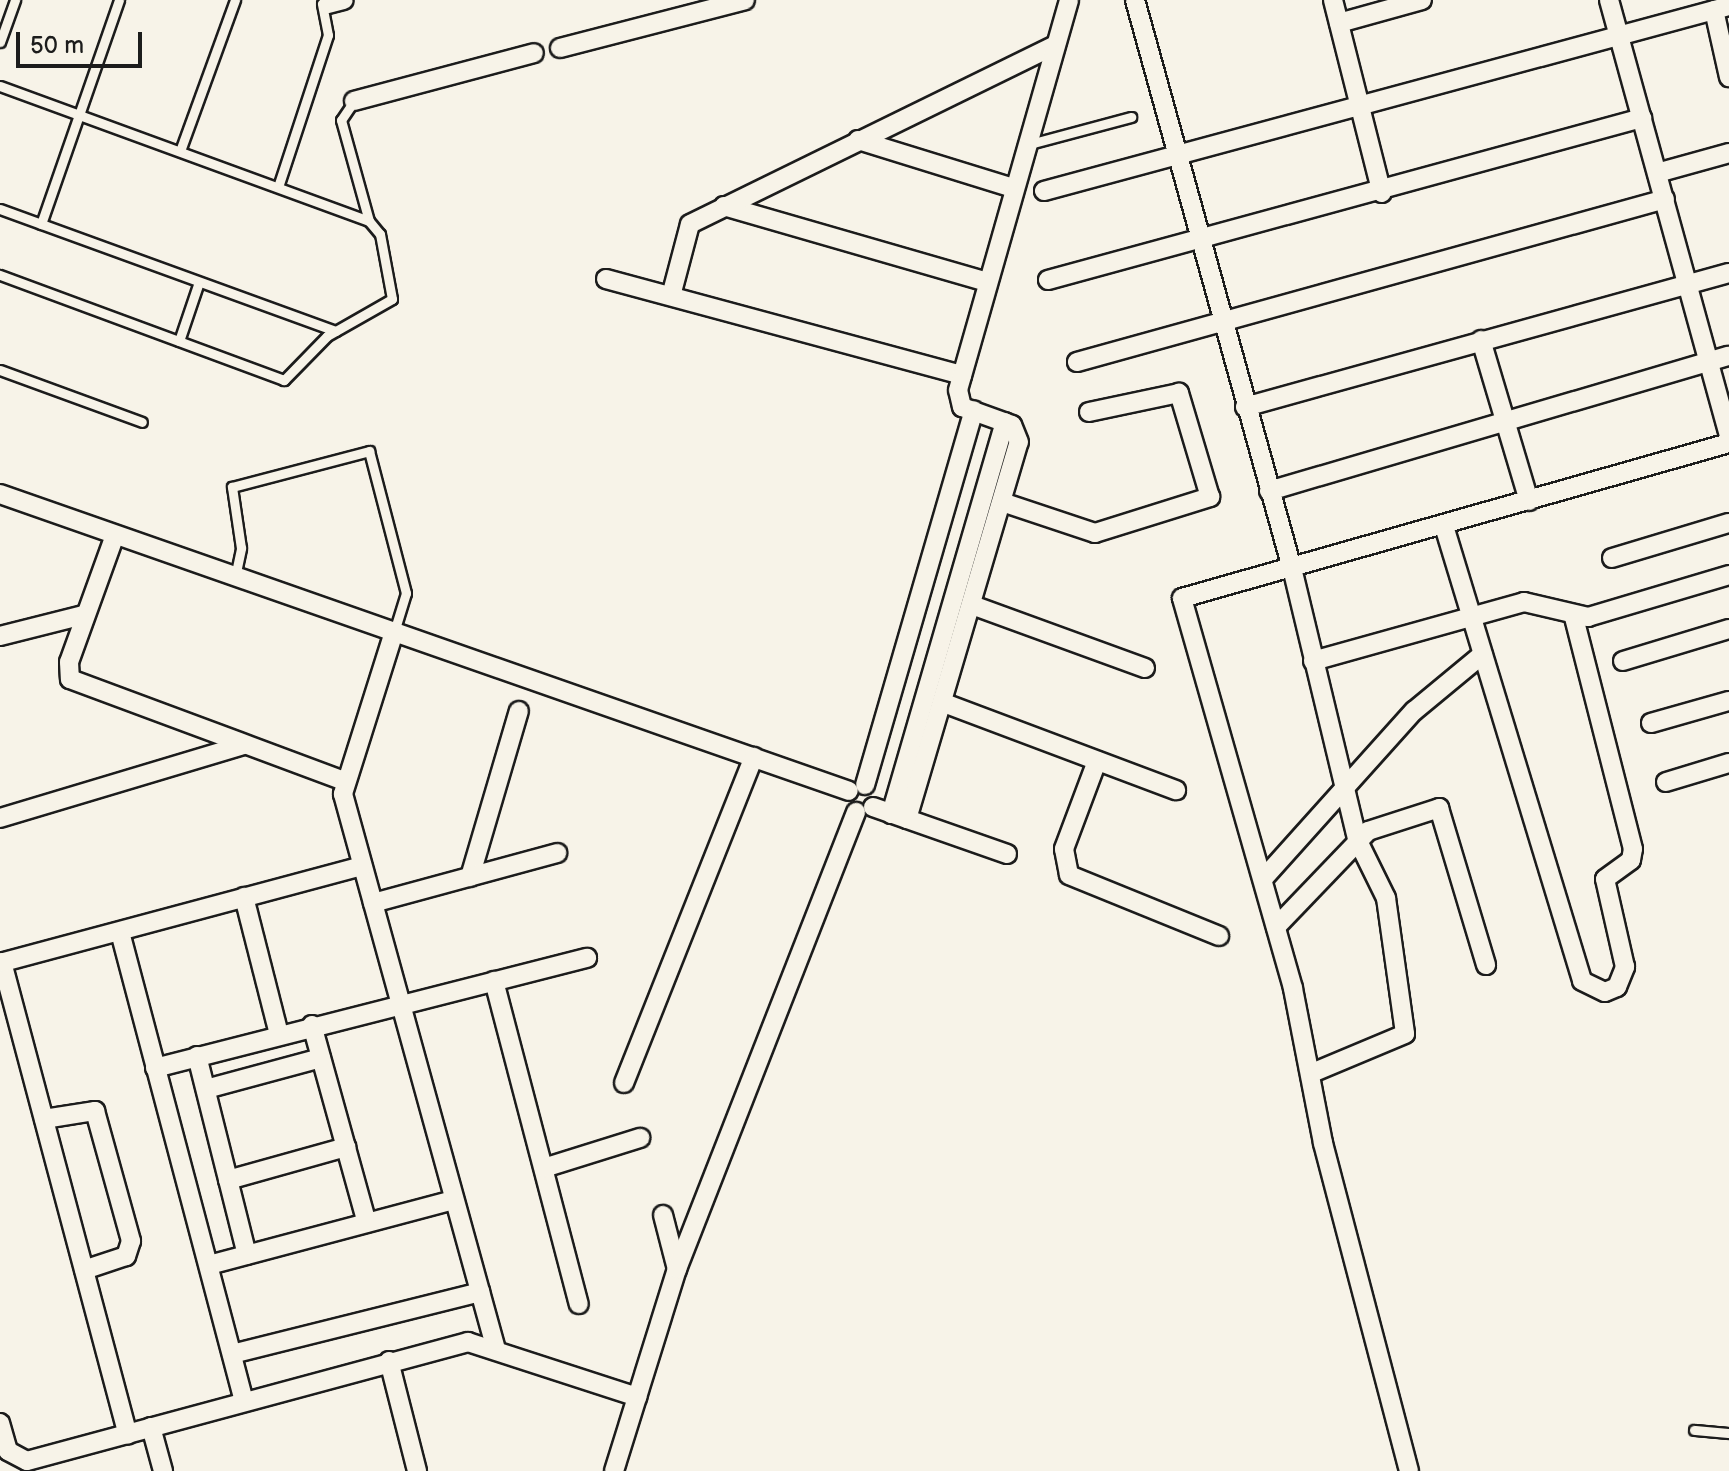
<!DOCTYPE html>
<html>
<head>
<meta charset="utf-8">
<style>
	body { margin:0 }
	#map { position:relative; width:1729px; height:1471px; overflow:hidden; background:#f7f3e8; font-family:"Balsamiq Sans",sans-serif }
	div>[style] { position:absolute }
	.roads { filter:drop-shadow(2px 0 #1c1c1c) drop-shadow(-2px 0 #1c1c1c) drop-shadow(0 2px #1c1c1c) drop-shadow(0 -2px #1c1c1c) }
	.service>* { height:9px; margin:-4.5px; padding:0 4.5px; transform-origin:4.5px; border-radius:4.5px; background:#f7f3e8 }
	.minor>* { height:18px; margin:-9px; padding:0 9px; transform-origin:9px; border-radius:9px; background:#f7f3e8 }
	span { translate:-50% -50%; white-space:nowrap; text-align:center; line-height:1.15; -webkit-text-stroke:6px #f7f3e8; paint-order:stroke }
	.scale { position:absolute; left:16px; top:32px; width:126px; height:36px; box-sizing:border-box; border:4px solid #1c1c1c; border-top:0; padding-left:10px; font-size:24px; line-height:28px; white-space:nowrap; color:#1c1c1c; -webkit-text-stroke:6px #f7f3e8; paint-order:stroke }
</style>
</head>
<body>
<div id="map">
	<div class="roads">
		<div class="service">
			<i style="left:0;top:42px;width:45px;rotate:-70.3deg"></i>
			<i style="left:0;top:86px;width:393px;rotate:20.1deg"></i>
			<i style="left:369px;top:221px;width:17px;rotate:50deg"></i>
			<i style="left:380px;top:234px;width:66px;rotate:79.5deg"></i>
			<i style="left:392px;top:299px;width:75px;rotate:150.4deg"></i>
			<i style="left:327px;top:336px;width:62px;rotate:134.3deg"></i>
			<i style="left:284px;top:380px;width:303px;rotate:-159.7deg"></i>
			<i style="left:354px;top:101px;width:23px;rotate:124deg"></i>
			<i style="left:341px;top:120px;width:105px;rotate:74.5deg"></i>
			<i style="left:1026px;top:145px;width:109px;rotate:-14.9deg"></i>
			<i style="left:180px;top:151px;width:161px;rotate:-70deg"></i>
			<i style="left:278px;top:187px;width:160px;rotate:-71.8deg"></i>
			<i style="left:328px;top:35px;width:32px;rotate:-101deg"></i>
			<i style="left:0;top:209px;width:357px;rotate:20deg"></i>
			<i style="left:41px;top:224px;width:237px;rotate:-70.8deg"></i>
			<i style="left:179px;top:341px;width:62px;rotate:-71.3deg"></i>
			<i style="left:0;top:370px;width:151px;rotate:20.1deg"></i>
			<i style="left:235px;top:577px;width:30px;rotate:-78deg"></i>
			<i style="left:241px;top:548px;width:62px;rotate:-98.4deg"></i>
			<i style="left:232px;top:487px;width:142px;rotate:-14.7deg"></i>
			<i style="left:369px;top:451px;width:147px;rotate:75.4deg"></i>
			<i style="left:406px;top:593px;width:41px;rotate:107.1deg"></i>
			<i style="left:1694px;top:1430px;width:35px;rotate:5deg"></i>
		</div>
		<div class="minor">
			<i style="left:1135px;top:0;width:593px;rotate:74.56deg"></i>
			<i style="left:1293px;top:572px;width:275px;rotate:76.5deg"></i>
			<i style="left:1357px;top:839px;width:66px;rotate:63.8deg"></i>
			<i style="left:1386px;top:898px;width:137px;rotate:82deg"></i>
			<i style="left:1405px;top:1034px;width:99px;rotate:157.3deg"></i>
			<i style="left:1333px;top:0;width:199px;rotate:75.8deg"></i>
			<i style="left:1609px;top:0;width:451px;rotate:74.6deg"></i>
			<i style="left:328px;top:4px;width:16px;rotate:-14deg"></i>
			<i style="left:1714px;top:10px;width:69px;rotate:77.4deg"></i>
			<i style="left:1339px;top:23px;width:86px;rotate:-15.5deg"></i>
			<i style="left:560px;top:48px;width:191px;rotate:-14.5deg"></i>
			<i style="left:354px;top:101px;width:186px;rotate:-14.9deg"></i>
			<i style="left:858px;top:140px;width:162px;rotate:17.2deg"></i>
			<i style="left:1657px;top:173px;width:75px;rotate:-15.5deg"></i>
			<i style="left:1044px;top:191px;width:710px;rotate:-15.11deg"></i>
			<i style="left:724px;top:206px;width:274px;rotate:16.1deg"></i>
			<i style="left:606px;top:279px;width:369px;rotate:15.1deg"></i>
			<i style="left:1048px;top:280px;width:616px;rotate:-15.26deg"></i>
			<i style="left:671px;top:296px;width:74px;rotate:-75.2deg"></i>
			<i style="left:690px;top:224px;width:407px;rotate:-26.1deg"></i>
			<i style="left:1481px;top:340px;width:168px;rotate:73.4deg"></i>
			<i style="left:1077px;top:362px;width:610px;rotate:-15.49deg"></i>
			<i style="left:1245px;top:407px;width:502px;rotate:-15.48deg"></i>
			<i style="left:1269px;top:491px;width:479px;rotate:-16.4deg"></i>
			<i style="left:0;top:494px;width:899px;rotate:19.28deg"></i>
			<i style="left:1002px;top:502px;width:98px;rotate:18.4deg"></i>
			<i style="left:1095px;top:533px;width:121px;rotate:-17.4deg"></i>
			<i style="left:1210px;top:497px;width:109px;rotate:-106.6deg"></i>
			<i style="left:1179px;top:393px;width:92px;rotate:168.1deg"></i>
			<i style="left:1444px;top:526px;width:475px;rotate:73.1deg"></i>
			<i style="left:1582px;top:981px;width:25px;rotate:26deg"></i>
			<i style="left:1605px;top:992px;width:13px;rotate:-23deg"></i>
			<i style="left:1617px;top:987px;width:22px;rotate:-68deg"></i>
			<i style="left:1625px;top:967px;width:90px;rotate:-102.8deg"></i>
			<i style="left:1605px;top:879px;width:32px;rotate:-36deg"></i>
			<i style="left:1631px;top:860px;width:11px;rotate:-80deg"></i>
			<i style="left:1633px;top:849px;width:238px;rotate:-104.3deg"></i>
			<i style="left:115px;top:535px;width:135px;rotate:109.9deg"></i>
			<i style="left:69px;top:662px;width:17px;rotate:87deg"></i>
			<i style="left:70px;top:679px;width:290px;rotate:20.4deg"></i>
			<i style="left:1612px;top:558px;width:122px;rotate:-16.7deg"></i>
			<i style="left:972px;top:605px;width:184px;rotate:20deg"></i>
			<i style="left:394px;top:632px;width:170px;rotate:107.5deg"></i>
			<i style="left:343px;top:794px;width:573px;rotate:74.6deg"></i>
			<i style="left:0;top:636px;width:86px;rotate:-14.2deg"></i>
			<i style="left:1313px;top:661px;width:219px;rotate:-15.6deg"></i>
			<i style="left:1524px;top:602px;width:66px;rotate:13.2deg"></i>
			<i style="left:1588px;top:617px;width:147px;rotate:-16.6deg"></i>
			<i style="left:1623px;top:661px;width:111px;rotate:-16.8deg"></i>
			<i style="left:944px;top:703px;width:248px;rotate:20.6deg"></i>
			<i style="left:1651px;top:723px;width:81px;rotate:-15.8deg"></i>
			<i style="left:1097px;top:761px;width:94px;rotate:110.6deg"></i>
			<i style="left:1064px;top:849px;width:26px;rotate:79deg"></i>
			<i style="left:1069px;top:875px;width:162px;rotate:22.1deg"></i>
			<i style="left:1666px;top:782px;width:66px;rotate:-16.8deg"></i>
			<i style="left:865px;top:785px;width:390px;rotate:-73.8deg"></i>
			<i style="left:873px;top:807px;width:142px;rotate:19.3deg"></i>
			<i style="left:891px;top:814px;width:408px;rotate:-73.8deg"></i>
			<i style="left:0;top:818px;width:254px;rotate:-16.7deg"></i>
			<i style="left:907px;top:819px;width:393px;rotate:-73.5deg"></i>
			<i style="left:1019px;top:442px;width:18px;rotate:-112deg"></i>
			<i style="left:1012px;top:425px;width:53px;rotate:-160.2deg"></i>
			<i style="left:962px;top:407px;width:17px;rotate:-103deg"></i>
			<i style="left:958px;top:390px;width:405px;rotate:-74.1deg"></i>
			<i style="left:470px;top:877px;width:173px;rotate:-73.6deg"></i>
			<i style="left:1263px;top:879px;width:226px;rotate:-48.1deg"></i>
			<i style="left:1414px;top:711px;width:89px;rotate:-39.6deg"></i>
			<i style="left:244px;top:897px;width:141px;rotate:75.7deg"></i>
			<i style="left:373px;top:903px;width:191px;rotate:-15.2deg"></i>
			<i style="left:1276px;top:927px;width:133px;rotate:-46.2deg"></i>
			<i style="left:1368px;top:831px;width:75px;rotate:-17.9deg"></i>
			<i style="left:1439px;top:808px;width:164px;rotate:73.3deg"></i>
			<i style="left:120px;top:932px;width:484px;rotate:75.2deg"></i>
			<i style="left:2px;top:962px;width:489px;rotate:75.1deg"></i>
			<i style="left:0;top:963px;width:375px;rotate:-15deg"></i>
			<i style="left:494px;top:981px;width:334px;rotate:75.3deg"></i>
			<i style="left:312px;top:1025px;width:205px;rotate:74.5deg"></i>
			<i style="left:197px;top:1056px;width:205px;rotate:75.9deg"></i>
			<i style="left:155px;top:1068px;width:446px;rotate:-14.3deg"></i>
			<i style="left:624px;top:1083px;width:351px;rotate:-68.3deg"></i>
			<i style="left:206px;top:1089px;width:119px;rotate:-15.1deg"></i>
			<i style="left:44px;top:1119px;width:52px;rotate:-8.9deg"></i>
			<i style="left:95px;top:1111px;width:135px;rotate:74.5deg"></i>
			<i style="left:131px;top:1241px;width:16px;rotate:108deg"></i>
			<i style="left:126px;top:1256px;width:44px;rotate:161.6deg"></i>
			<i style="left:544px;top:1168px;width:101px;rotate:-17.4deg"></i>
			<i style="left:228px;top:1180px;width:123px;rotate:-15.6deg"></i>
			<i style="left:663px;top:1215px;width:56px;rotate:75.5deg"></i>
			<i style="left:209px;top:1265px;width:253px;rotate:-14.9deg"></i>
			<i style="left:232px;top:1354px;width:256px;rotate:-14deg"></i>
			<i style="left:389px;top:1361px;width:114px;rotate:75.7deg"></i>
			<i style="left:0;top:1423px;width:29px;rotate:74deg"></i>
			<i style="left:8px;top:1451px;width:21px;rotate:28deg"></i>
			<i style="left:27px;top:1461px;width:457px;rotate:-15.1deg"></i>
			<i style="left:468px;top:1342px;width:178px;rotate:18deg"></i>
			<i style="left:151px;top:1427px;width:46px;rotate:74.7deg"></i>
			<i style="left:614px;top:1471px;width:212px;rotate:-72.7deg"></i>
			<i style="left:677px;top:1269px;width:491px;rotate:-68.6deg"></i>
			<i style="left:1409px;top:1471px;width:339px;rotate:-104.7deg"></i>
			<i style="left:1323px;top:1143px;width:158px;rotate:-101deg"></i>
			<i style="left:1293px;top:988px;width:405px;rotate:-105.9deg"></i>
			<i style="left:1182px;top:598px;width:569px;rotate:-15.82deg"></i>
		</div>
	</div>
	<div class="scale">50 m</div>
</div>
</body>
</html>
